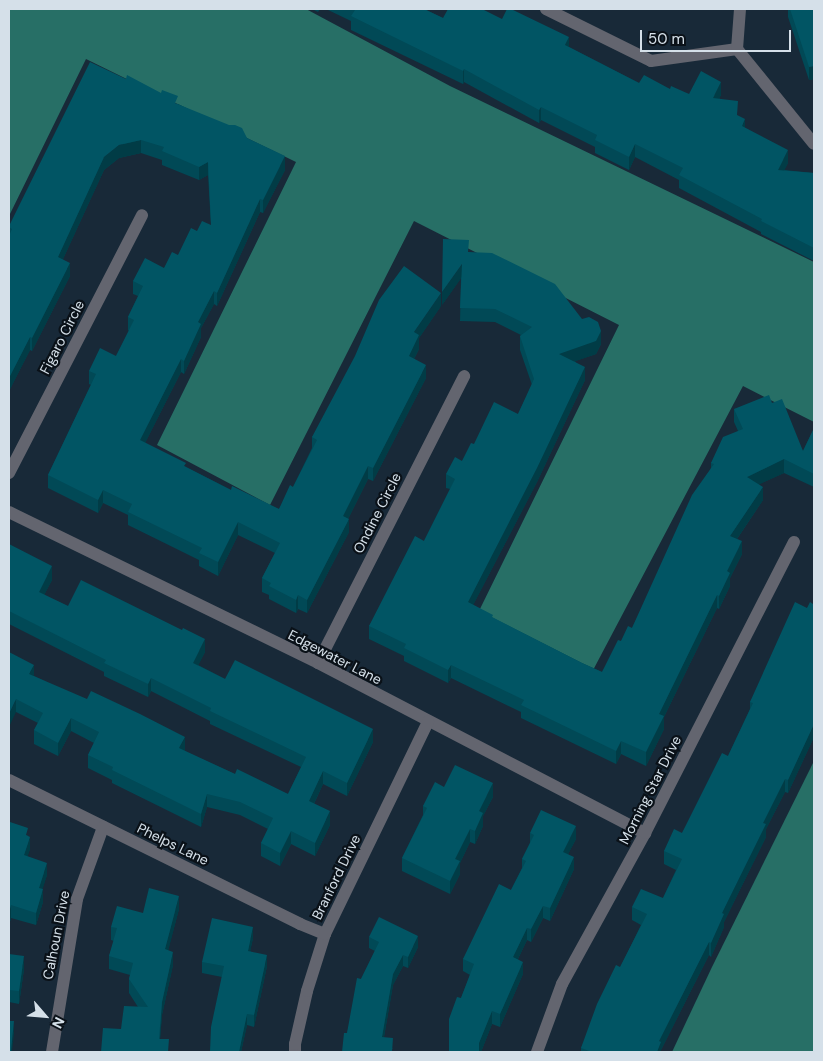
<!DOCTYPE html>
<html>
<head>
<meta charset="utf-8">
<style>
	body { margin:0 }
	#map { position:relative; width:823px; height:1061px; overflow:hidden; background:#182938; font-family:"DM Sans",sans-serif }
	div>[style] { position:absolute }
	.water>* { inset:0; background:#276f66 }
	.minor>* { height:12px; margin:-6px; padding:0 6px; transform-origin:6px; border-radius:6px; background:#63656f }
	.wall>* { inset:0; background:#014956 }
	.shaded-wall>* { inset:0; background:#013c46 }
	.building>* { inset:0; background:#015564 }
	span { translate:-50% -50%; white-space:nowrap; text-align:center; line-height:1.15; -webkit-text-stroke:4.5px #0a1118; paint-order:stroke }
	.street-label { font-size:14px; color:#d5e0e9 }
	.frame { position:absolute; inset:0; border:10px solid #d5e0e9; pointer-events:none }
	.north { position:absolute; left:20px; top:991px; width:50px; height:50px; -webkit-text-stroke:4px #0a1118; paint-order:stroke; rotate:117deg; font-size:14px; font-weight:700; line-height:20px; text-align:center; color:#d5e0e9 }
	.north::after { content:''; display:block; margin:auto; width:18px; height:22px; background:#d5e0e9; clip-path:polygon(50% 0,100% 100%,50% 72%,0 100%) }
	.scale { position:absolute; left:640px; top:30px; width:151px; height:22px; box-sizing:border-box; border:2px solid #d5e0e9; border-top:0; padding-left:6px; font-size:15px; line-height:18px; white-space:nowrap; color:#d5e0e9; -webkit-text-stroke:4px #0a1118; paint-order:stroke }
</style>
</head>
<body>
<div id="map">
	<div class="water">
		<i style="clip-path:polygon(9px 9px,306px 9px,450px 86px,814px 262px,814px 422px,743px 386px,591px 674px,478px 613px,619px 325px,414px 221px,270px 505px,157px 445px,296px 162px,86px 59px,9px 216px)"></i>
		<i style="clip-path:polygon(814px 761px,814px 1052px,672px 1052px,712px 967px)"></i>
	</div>
	<div class="minor">
		<i style="left:546px;top:9px;width:117px;rotate:26.3deg"></i>
		<i style="left:651px;top:61px;width:87px;rotate:-7.9deg"></i>
		<i style="left:737px;top:49px;width:122px;rotate:51deg"></i>
		<i style="left:737px;top:49px;width:40px;rotate:-85.7deg"></i>
		<i style="left:9px;top:473px;width:290px;rotate:-62.7deg"></i>
		<i style="left:9px;top:512px;width:344px;rotate:26deg"></i>
		<i style="left:318px;top:663px;width:369px;rotate:27.5deg"></i>
		<i style="left:318px;top:663px;width:322px;rotate:-63deg"></i>
		<i style="left:9px;top:780px;width:325px;rotate:26.3deg"></i>
		<i style="left:300px;top:924px;width:27px;rotate:22deg"></i>
		<i style="left:52px;top:1052px;width:155px;rotate:-80.7deg"></i>
		<i style="left:77px;top:899px;width:77px;rotate:-70.1deg"></i>
		<i style="left:295px;top:1052px;width:8px;rotate:-90deg"></i>
		<i style="left:295px;top:1044px;width:54px;rotate:-77.2deg"></i>
		<i style="left:307px;top:991px;width:60px;rotate:-72.5deg"></i>
		<i style="left:325px;top:934px;width:236px;rotate:-64.1deg"></i>
		<i style="left:537px;top:1052px;width:72px;rotate:-69.8deg"></i>
		<i style="left:562px;top:984px;width:172px;rotate:-61.2deg"></i>
		<i style="left:645px;top:833px;width:327px;rotate:-62.9deg"></i>
	</div>
	<div class="wall">
		<i style="clip-path:polygon(312px 9px,320px 9px,318px 12px)"></i>
		<i style="clip-path:polygon(326px 9px,424px 9px,443px 18px,502px 19px,569px 47px,639px 83px,670px 89px,689px 94px,721px 95px,719px 98px,737px 115px,745px 128px,788px 163px,784px 170px,814px 173px,814px 261px,761px 234px,761px 232px,679px 188px,679px 180px,635px 157px,629px 170px,595px 153px,595px 147px,541px 120px,539px 123px,464px 82px,463px 84px,351px 30px,351px 21px)"></i>
		<i style="clip-path:polygon(788px 9px,814px 9px,814px 79px,809px 80px,788px 17px)"></i>
		<i style="clip-path:polygon(178px 104px,247px 138px,285px 170px,263px 213px,260px 212px,217px 306px,214px 304px,201px 328px,201px 337px,184px 374px,181px 372px,145px 443px,186px 467px,231px 490px,279px 509px,293px 487px,312px 448px,312px 437px,441px 306px,419px 338px,419px 349px,414px 359px,426px 378px,373px 481px,368px 479px,348px 519px,349px 532px,307px 613px,298px 609px,296px 613px,269px 599px,269px 595px,262px 592px,262px 578px,275px 553px,238px 535px,218px 576px,199px 566px,199px 560px,128px 525px,128px 515px,103px 503px,98px 513px,48px 488px,48px 475px,91px 385px,89px 384px,89px 371px,116px 356px,129px 331px,128px 330px,128px 317px,138px 296px,133px 294px,133px 281px,164px 268px,178px 255px,197px 231px,211px 225px,208px 175px,199px 180px,162px 165px,162px 160px,141px 153px,119px 158px,104px 170px,63px 259px,70px 276px,32px 351px,30px 350px,9px 391px,9px 226px)"></i>
		<i style="clip-path:polygon(469px 252px,601px 344px,596px 354px,575px 361px,585px 380px,537px 482px,473px 605px,493px 618px,582px 663px,602px 672px,621px 641px,632px 628px,711px 468px,711px 463px,738px 431px,734px 422px,734px 409px,772px 403px,803px 451px,814px 428px,814px 487px,784px 473px,759px 484px,763px 500px,737px 539px,742px 554px,730px 578px,730px 586px,719px 609px,717px 608px,664px 717px,664px 729px,646px 766px,621px 754px,616px 764px,521px 718px,521px 712px,451px 678px,448px 683px,404px 661px,404px 656px,369px 639px,369px 626px,424px 541px,450px 489px,446px 488px,446px 474px,462px 461px,474px 444px,518px 414px,532px 385px,520px 350px,520px 336px,521px 335px,495px 322px,460px 321px,461px 278px,442px 305px)"></i>
		<i style="clip-path:polygon(9px 544px,52px 580px,44px 595px,68px 606px,205px 652px,198px 665px,225px 679px,373px 742px,347px 796px,323px 784px,314px 804px,330px 825px,315px 856px,291px 844px,280px 866px,261px 856px,261px 843px,268px 829px,240px 815px,207px 807px,201px 827px,112px 783px,112px 780px,88px 768px,88px 755px,94px 743px,71px 731px,58px 756px,34px 744px,34px 730px,38px 723px,16px 712px,9px 652px,34px 676px,185px 750px,184px 751px,235px 774px,288px 794px,301px 767px,210px 724px,210px 721px,151px 691px,148px 697px,104px 676px,104px 672px,9px 624px)"></i>
		<i style="clip-path:polygon(814px 601px,814px 737px,788px 793px,785px 792px,766px 829px,766px 837px,724px 922px,724px 927px,711px 957px,709px 955px,661px 1050px,661px 1052px,581px 1052px,581px 1048px,641px 925px,632px 920px,632px 907px,663px 898px,676px 870px,664px 864px,664px 851px,682px 833px,728px 756px,750px 709px,750px 702px,807px 608px,813px 604px)"></i>
		<i style="clip-path:polygon(444px 787px,493px 797px,483px 816px,483px 826px,475px 844px,470px 842px,460px 863px,460px 874px,450px 894px,402px 871px,402px 858px,423px 815px,423px 806px)"></i>
		<i style="clip-path:polygon(9px 827px,28px 836px,30px 849px,27px 857px,47px 875px,42px 889px,43px 902px,36px 925px,11px 918px,9px 925px)"></i>
		<i style="clip-path:polygon(530px 833px,576px 839px,568px 854px,574px 869px,550px 921px,543px 918px,531px 942px,527px 940px,518px 959px,523px 974px,500px 1027px,492px 1024px,481px 1052px,449px 1052px,461px 998px,470px 975px,463px 971px,463px 959px,511px 890px,522px 868px,522px 859px,530px 843px)"></i>
		<i style="clip-path:polygon(179px 909px,168px 950px,173px 965px,162px 1015px,160px 1039px,169px 1052px,121px 1029px,138px 1007px,129px 993px,129px 979px,130px 975px,109px 969px,109px 956px,114px 941px,111px 940px,111px 927px,143px 913px)"></i>
		<i style="clip-path:polygon(369px 937px,418px 947px,408px 968px,403px 966px,393px 985px,384px 1037px,393px 1049px,347px 1033px,361px 979px,375px 951px,369px 948px)"></i>
		<i style="clip-path:polygon(253px 938px,250px 951px,267px 966px,254px 1027px,247px 1025px,241px 1052px,210px 1052px,222px 977px,202px 973px,202px 962px)"></i>
		<i style="clip-path:polygon(9px 954px,24px 969px,19px 1004px,9px 1002px)"></i>
	</div>
	<div class="shaded-wall">
		<i style="clip-path:polygon(569px 37px,569px 50px,565px 45px)"></i>
		<i style="clip-path:polygon(814px 66px,814px 79px,809px 80px,809px 67px)"></i>
		<i style="clip-path:polygon(464px 69px,464px 82px,463px 84px,463px 71px)"></i>
		<i style="clip-path:polygon(721px 82px,721px 95px,713px 111px,713px 98px)"></i>
		<i style="clip-path:polygon(541px 107px,541px 120px,539px 123px,539px 110px)"></i>
		<i style="clip-path:polygon(745px 119px,745px 132px,742px 126px)"></i>
		<i style="clip-path:polygon(141px 140px,141px 153px,119px 158px,104px 170px,58px 270px,58px 257px,104px 157px,119px 145px)"></i>
		<i style="clip-path:polygon(635px 144px,635px 157px,629px 170px,629px 157px)"></i>
		<i style="clip-path:polygon(788px 150px,788px 163px,778px 183px,778px 170px)"></i>
		<i style="clip-path:polygon(285px 156px,285px 170px,263px 213px,263px 200px)"></i>
		<i style="clip-path:polygon(208px 162px,208px 175px,199px 180px,199px 167px)"></i>
		<i style="clip-path:polygon(260px 199px,260px 212px,217px 306px,217px 293px)"></i>
		<i style="clip-path:polygon(70px 263px,70px 276px,32px 351px,32px 338px)"></i>
		<i style="clip-path:polygon(462px 264px,462px 277px,442px 305px,442px 292px)"></i>
		<i style="clip-path:polygon(214px 291px,214px 304px,201px 328px,201px 337px,184px 374px,184px 361px,198px 322px)"></i>
		<i style="clip-path:polygon(441px 293px,441px 306px,419px 338px,419px 349px,409px 369px,409px 356px,414px 332px)"></i>
		<i style="clip-path:polygon(601px 331px,601px 344px,596px 354px,559px 367px,559px 354px)"></i>
		<i style="clip-path:polygon(30px 337px,30px 350px,9px 391px,9px 378px)"></i>
		<i style="clip-path:polygon(181px 359px,181px 372px,140px 453px,140px 440px)"></i>
		<i style="clip-path:polygon(426px 365px,426px 378px,373px 481px,373px 468px)"></i>
		<i style="clip-path:polygon(585px 367px,585px 380px,537px 482px,468px 615px,468px 602px)"></i>
		<i style="clip-path:polygon(784px 459px,784px 473px,747px 490px,747px 477px)"></i>
		<i style="clip-path:polygon(368px 466px,368px 479px,343px 529px,343px 516px)"></i>
		<i style="clip-path:polygon(763px 487px,763px 500px,730px 549px,730px 536px)"></i>
		<i style="clip-path:polygon(103px 490px,103px 503px,98px 513px,98px 500px)"></i>
		<i style="clip-path:polygon(349px 519px,349px 532px,307px 613px,307px 600px)"></i>
		<i style="clip-path:polygon(238px 522px,238px 535px,218px 576px,218px 562px)"></i>
		<i style="clip-path:polygon(742px 541px,742px 554px,730px 578px,730px 586px,719px 609px,719px 596px,727px 571px)"></i>
		<i style="clip-path:polygon(52px 566px,52px 580px,39px 605px,39px 592px)"></i>
		<i style="clip-path:polygon(298px 595px,298px 609px,296px 613px,296px 600px)"></i>
		<i style="clip-path:polygon(717px 595px,717px 608px,664px 717px,664px 729px,646px 766px,646px 752px,659px 714px)"></i>
		<i style="clip-path:polygon(205px 639px,205px 652px,193px 676px,193px 663px)"></i>
		<i style="clip-path:polygon(34px 665px,34px 678px,29px 674px)"></i>
		<i style="clip-path:polygon(451px 665px,451px 678px,448px 683px,448px 670px)"></i>
		<i style="clip-path:polygon(151px 678px,151px 691px,148px 697px,148px 684px)"></i>
		<i style="clip-path:polygon(16px 699px,16px 712px,9px 727px,9px 714px)"></i>
		<i style="clip-path:polygon(71px 718px,71px 731px,58px 756px,58px 743px)"></i>
		<i style="clip-path:polygon(814px 724px,814px 737px,788px 793px,788px 780px)"></i>
		<i style="clip-path:polygon(373px 729px,373px 742px,347px 796px,347px 783px)"></i>
		<i style="clip-path:polygon(185px 737px,185px 750px,179px 761px,179px 748px)"></i>
		<i style="clip-path:polygon(621px 741px,621px 754px,616px 764px,616px 751px)"></i>
		<i style="clip-path:polygon(323px 771px,323px 784px,309px 814px,309px 801px)"></i>
		<i style="clip-path:polygon(785px 779px,785px 792px,766px 829px,766px 837px,724px 922px,724px 927px,711px 957px,711px 943px,722px 913px,763px 823px)"></i>
		<i style="clip-path:polygon(493px 783px,493px 797px,483px 816px,483px 826px,475px 844px,475px 831px,479px 811px)"></i>
		<i style="clip-path:polygon(207px 794px,207px 807px,201px 827px,201px 814px)"></i>
		<i style="clip-path:polygon(330px 811px,330px 825px,315px 856px,315px 843px)"></i>
		<i style="clip-path:polygon(576px 826px,576px 839px,563px 864px,563px 852px)"></i>
		<i style="clip-path:polygon(470px 829px,470px 842px,460px 863px,460px 874px,450px 894px,450px 881px,455px 859px)"></i>
		<i style="clip-path:polygon(291px 831px,291px 844px,280px 866px,280px 853px)"></i>
		<i style="clip-path:polygon(30px 837px,30px 849px,24px 868px,24px 855px)"></i>
		<i style="clip-path:polygon(574px 857px,574px 869px,550px 921px,550px 908px)"></i>
		<i style="clip-path:polygon(47px 863px,47px 875px,39px 901px,39px 888px)"></i>
		<i style="clip-path:polygon(43px 889px,43px 902px,36px 925px,36px 913px)"></i>
		<i style="clip-path:polygon(179px 896px,179px 909px,165px 963px,165px 949px)"></i>
		<i style="clip-path:polygon(11px 905px,11px 918px,9px 925px,9px 913px)"></i>
		<i style="clip-path:polygon(543px 906px,543px 918px,531px 942px,531px 929px)"></i>
		<i style="clip-path:polygon(253px 927px,253px 938px,248px 962px,248px 951px)"></i>
		<i style="clip-path:polygon(527px 928px,527px 940px,513px 969px,513px 957px)"></i>
		<i style="clip-path:polygon(418px 936px,418px 947px,408px 968px,408px 957px)"></i>
		<i style="clip-path:polygon(709px 942px,709px 955px,661px 1050px,661px 1052px,657px 1052px,659px 1041px)"></i>
		<i style="clip-path:polygon(173px 952px,173px 965px,162px 1015px,159px 1052px,162px 1002px)"></i>
		<i style="clip-path:polygon(267px 955px,267px 966px,254px 1027px,254px 1015px)"></i>
		<i style="clip-path:polygon(403px 955px,403px 966px,393px 985px,382px 1048px,382px 1037px,393px 974px)"></i>
		<i style="clip-path:polygon(24px 956px,24px 969px,19px 1004px,19px 991px)"></i>
		<i style="clip-path:polygon(523px 962px,523px 974px,500px 1027px,500px 1014px)"></i>
		<i style="clip-path:polygon(492px 1011px,492px 1024px,481px 1052px,479px 1052px,479px 1043px)"></i>
		<i style="clip-path:polygon(247px 1014px,247px 1025px,241px 1052px,239px 1052px)"></i>
		<i style="clip-path:polygon(14px 1021px,14px 1034px,12px 1052px,11px 1052px)"></i>
	</div>
	<div class="building">
		<i style="clip-path:polygon(353px 9px,424px 9px,443px 18px,448px 9px,482px 9px,502px 19px,507px 9px,511px 9px,569px 37px,565px 45px,639px 83px,644px 75px,670px 89px,671px 86px,689px 94px,701px 71px,721px 82px,713px 98px,738px 101px,737px 115px,745px 119px,742px 126px,788px 150px,778px 170px,814px 173px,814px 248px,761px 221px,762px 219px,679px 175px,683px 168px,635px 144px,629px 157px,595px 140px,597px 135px,541px 107px,539px 110px,464px 69px,463px 71px,351px 16px,355px 10px)"></i>
		<i style="clip-path:polygon(790px 9px,814px 9px,814px 66px,809px 67px)"></i>
		<i style="clip-path:polygon(90px 62px,126px 79px,127px 75px,161px 93px,162px 90px,178px 96px,175px 103px,229px 125px,235px 125px,242px 128px,247px 138px,285px 156px,263px 200px,260px 199px,217px 293px,214px 291px,198px 322px,201px 324px,184px 361px,181px 359px,140px 440px,186px 463px,184px 466px,231px 490px,232px 486px,279px 509px,290px 485px,293px 487px,317px 440px,312px 437px,355px 356px,379px 300px,404px 266px,441px 293px,414px 332px,419px 335px,409px 356px,426px 365px,373px 468px,368px 466px,343px 516px,349px 519px,307px 600px,298px 595px,296px 600px,269px 586px,271px 583px,262px 578px,280px 543px,238px 522px,218px 562px,199px 553px,202px 548px,128px 512px,132px 504px,103px 490px,98px 500px,48px 475px,96px 374px,89px 371px,100px 348px,116px 356px,134px 320px,128px 317px,143px 286px,133px 281px,145px 258px,164px 268px,172px 252px,178px 255px,191px 228px,197px 231px,202px 221px,211px 225px,208px 162px,199px 167px,162px 151px,164px 147px,141px 140px,119px 145px,104px 157px,58px 257px,70px 263px,32px 338px,30px 337px,9px 378px,9px 236px,12px 229px,9px 227px,9px 226px)"></i>
		<i style="clip-path:polygon(443px 239px,469px 240px,468px 252px,492px 253px,555px 284px,582px 319px,589px 317px,598px 322px,601px 331px,596px 341px,559px 354px,585px 367px,537px 468px,468px 602px,493px 615px,492px 617px,582px 663px,602px 672px,618px 640px,621px 641px,628px 626px,632px 628px,692px 495px,714px 464px,711px 463px,723px 437px,743px 429px,734px 409px,769px 395px,772px 403px,782px 399px,803px 451px,814px 428px,814px 474px,784px 459px,747px 477px,763px 487px,730px 536px,742px 541px,727px 571px,730px 573px,719px 596px,717px 595px,659px 714px,664px 716px,646px 752px,621px 741px,616px 751px,521px 705px,524px 700px,451px 665px,448px 670px,404px 648px,406px 644px,369px 626px,415px 536px,424px 541px,455px 479px,446px 474px,455px 457px,462px 461px,471px 443px,474px 444px,494px 402px,518px 414px,534px 379px,520px 336px,532px 327px,495px 309px,460px 308px,462px 264px,442px 292px)"></i>
		<i style="clip-path:polygon(9px 544px,52px 566px,39px 592px,68px 606px,81px 580px,182px 630px,183px 628px,205px 639px,193px 663px,225px 679px,235px 660px,373px 729px,347px 783px,323px 771px,309px 801px,330px 811px,315px 843px,291px 831px,280px 853px,261px 843px,273px 818px,240px 802px,207px 794px,201px 814px,112px 770px,113px 767px,88px 755px,99px 732px,71px 718px,58px 743px,34px 730px,43px 713px,16px 699px,9px 714px,9px 652px,34px 665px,29px 674px,87px 699px,91px 691px,140px 714px,185px 737px,179px 748px,235px 774px,237px 769px,288px 794px,306px 757px,210px 711px,211px 708px,151px 678px,148px 684px,104px 663px,106px 660px,9px 611px)"></i>
		<i style="clip-path:polygon(814px 601px,814px 724px,788px 780px,785px 779px,763px 823px,766px 824px,722px 913px,724px 914px,711px 943px,709px 942px,659px 1041px,661px 1042px,657px 1052px,592px 1052px,581px 1048px,597px 1004px,616px 965px,620px 967px,647px 914px,632px 907px,641px 889px,663px 898px,682px 859px,664px 851px,674px 829px,682px 833px,722px 753px,728px 756px,753px 703px,750px 702px,795px 602px,807px 608px,810px 602px,813px 604px)"></i>
		<i style="clip-path:polygon(455px 765px,493px 783px,479px 811px,483px 813px,475px 831px,470px 829px,455px 859px,460px 861px,450px 881px,402px 858px,427px 808px,423px 806px,435px 782px,444px 787px)"></i>
		<i style="clip-path:polygon(541px 810px,576px 826px,563px 852px,574px 857px,550px 908px,543px 906px,531px 929px,527px 928px,513px 957px,523px 962px,500px 1014px,492px 1011px,479px 1043px,479px 1052px,449px 1052px,449px 1019px,457px 997px,461px 998px,474px 964px,463px 959px,499px 884px,511px 890px,526px 861px,522px 859px,534px 835px,530px 833px)"></i>
		<i style="clip-path:polygon(10px 822px,28px 828px,26px 835px,30px 837px,24px 855px,47px 863px,39px 888px,43px 889px,36px 913px,11px 905px,9px 913px,9px 827px)"></i>
		<i style="clip-path:polygon(149px 888px,179px 896px,165px 949px,173px 952px,162px 1002px,159px 1039px,169px 1039px,168px 1052px,101px 1052px,103px 1028px,121px 1029px,124px 1006px,148px 1007px,129px 979px,133px 963px,109px 956px,117px 928px,111px 927px,117px 906px,143px 913px)"></i>
		<i style="clip-path:polygon(379px 917px,418px 936px,408px 957px,403px 955px,393px 974px,382px 1037px,393px 1038px,392px 1052px,342px 1052px,344px 1033px,347px 1033px,357px 978px,361px 979px,379px 942px,369px 937px)"></i>
		<i style="clip-path:polygon(212px 918px,253px 927px,248px 951px,267px 955px,254px 1015px,247px 1014px,239px 1052px,210px 1052px,211px 1027px,224px 966px,202px 962px)"></i>
		<i style="clip-path:polygon(9px 954px,24px 956px,19px 991px,9px 990px)"></i>
		<i style="clip-path:polygon(9px 1021px,14px 1021px,11px 1052px,9px 1052px)"></i>
	</div>
	<div class="street-label">
		<span style="left:62px;top:337px;rotate:-63deg">Figaro Circle</span>
		<span style="left:377px;top:513px;rotate:-63deg">Ondine Circle</span>
		<span style="left:335px;top:657px;rotate:27deg">Edgewater Lane</span>
		<span style="left:650px;top:790px;rotate:-63deg">Morning Star Drive</span>
		<span style="left:173px;top:844px;rotate:26deg">Phelps Lane</span>
		<span style="left:336px;top:877px;rotate:-64deg">Branford Drive</span>
		<span style="left:56px;top:935px;rotate:-79deg">Calhoun Drive</span>
	</div>
	<div class="frame"></div>
	<div class="north">N</div>
	<div class="scale">50 m</div>
</div>
</body>
</html>
